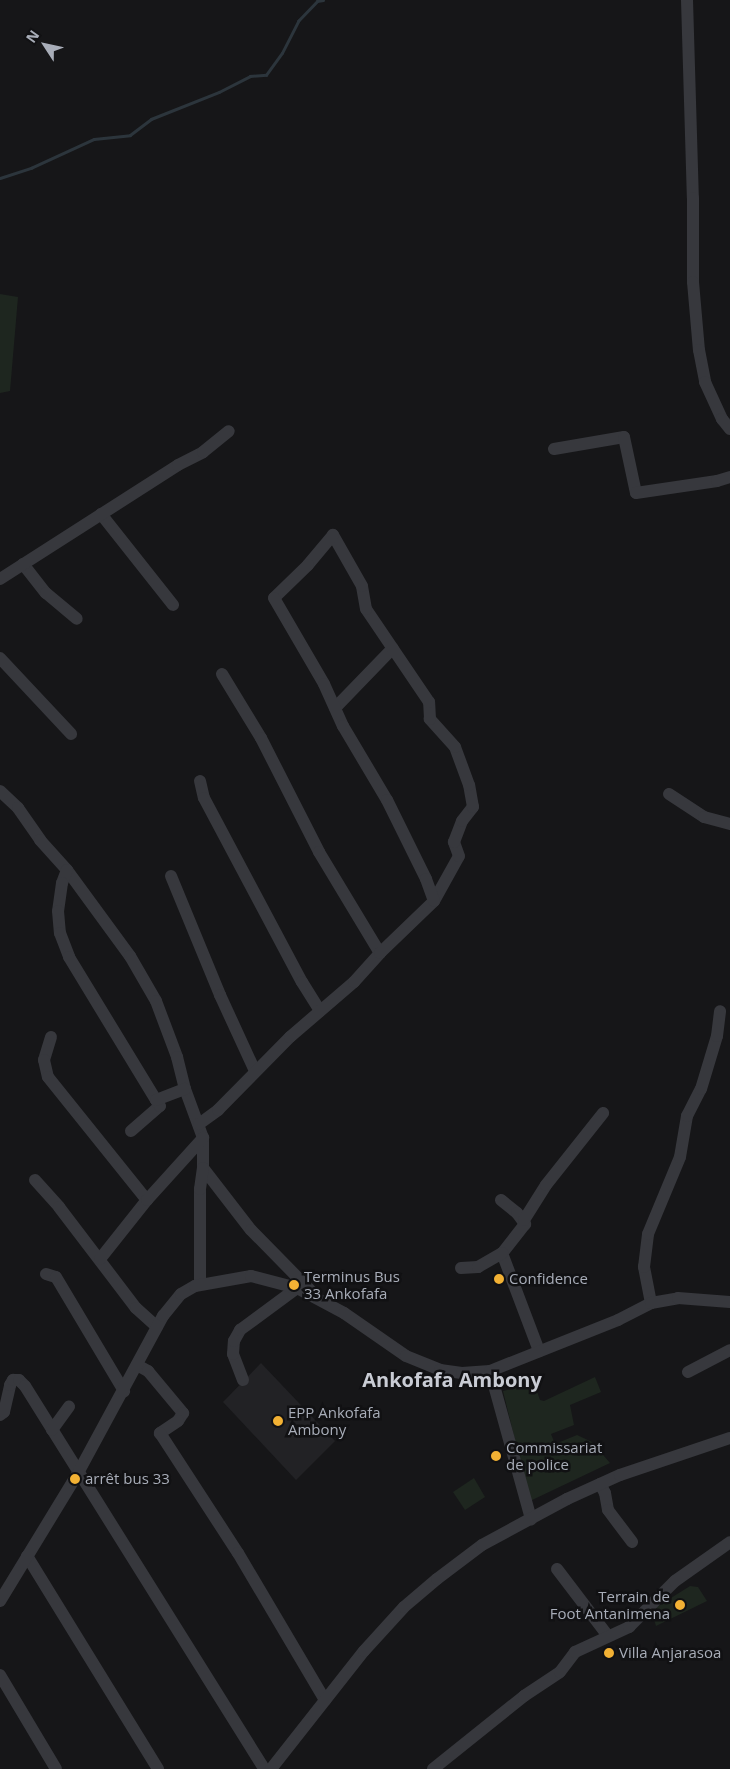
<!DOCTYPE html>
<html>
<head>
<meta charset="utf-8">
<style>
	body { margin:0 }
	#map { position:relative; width:730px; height:1769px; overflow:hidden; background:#161618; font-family:"Open Sans",sans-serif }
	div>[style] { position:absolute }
	.built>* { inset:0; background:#222225 }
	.green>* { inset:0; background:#1e261f }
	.stream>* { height:2.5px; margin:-1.25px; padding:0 1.25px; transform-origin:1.25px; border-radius:1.25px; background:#2c353c }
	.minor>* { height:12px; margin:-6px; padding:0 6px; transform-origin:6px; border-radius:6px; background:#37383d }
	.dots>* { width:14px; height:14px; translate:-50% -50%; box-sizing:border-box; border:2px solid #111113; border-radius:50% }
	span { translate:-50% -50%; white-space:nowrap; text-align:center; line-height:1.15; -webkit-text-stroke:5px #111113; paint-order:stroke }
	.poi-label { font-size:15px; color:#a8adb8 }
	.left { translate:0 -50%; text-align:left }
	.right { translate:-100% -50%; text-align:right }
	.district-label { font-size:20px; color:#c9ccd4; font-weight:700 }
	.north { position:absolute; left:20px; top:20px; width:50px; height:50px; -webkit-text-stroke:4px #111113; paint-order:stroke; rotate:305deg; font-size:14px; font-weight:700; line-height:20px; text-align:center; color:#a8adb8 }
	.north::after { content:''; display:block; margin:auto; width:18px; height:22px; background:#a8adb8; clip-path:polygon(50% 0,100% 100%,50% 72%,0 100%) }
</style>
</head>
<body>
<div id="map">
	<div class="built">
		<i style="clip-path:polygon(261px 1363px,335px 1441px,296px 1480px,223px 1402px)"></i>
	</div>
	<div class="green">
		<i style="clip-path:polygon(0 294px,18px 297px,10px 391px,0 393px)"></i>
		<i style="clip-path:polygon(595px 1377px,601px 1392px,570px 1405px,574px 1425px,551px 1434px,555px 1444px,577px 1435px,592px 1442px,610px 1463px,530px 1501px,503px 1391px,534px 1383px,540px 1400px,544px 1401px)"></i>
		<i style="clip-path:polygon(474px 1478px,485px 1497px,465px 1510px,453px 1492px)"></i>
		<i style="clip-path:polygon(690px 1586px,698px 1587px,707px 1601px,656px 1626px,652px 1613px,655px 1608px)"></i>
	</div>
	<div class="stream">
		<i style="left:0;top:178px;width:33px;rotate:-18deg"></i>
		<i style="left:31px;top:168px;width:69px;rotate:-24.7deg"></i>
		<i style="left:94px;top:139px;width:36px;rotate:-6deg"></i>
		<i style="left:130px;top:135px;width:26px;rotate:-37deg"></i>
		<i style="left:151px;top:119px;width:73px;rotate:-21.7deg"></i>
		<i style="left:219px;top:92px;width:35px;rotate:-27deg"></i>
		<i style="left:250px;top:76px;width:16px;rotate:-4deg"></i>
		<i style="left:266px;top:75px;width:27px;rotate:-54deg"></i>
		<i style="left:282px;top:53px;width:36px;rotate:-63deg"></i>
		<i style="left:298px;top:21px;width:28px;rotate:-46deg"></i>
		<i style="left:317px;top:1px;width:6px;rotate:-9deg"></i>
	</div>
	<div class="minor">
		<i style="left:687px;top:0;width:198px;rotate:88.3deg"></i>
		<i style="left:693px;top:198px;width:84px;rotate:90deg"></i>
		<i style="left:693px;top:282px;width:68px;rotate:85deg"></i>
		<i style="left:699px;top:350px;width:33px;rotate:79deg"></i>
		<i style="left:705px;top:382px;width:41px;rotate:65.3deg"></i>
		<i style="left:722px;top:419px;width:13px;rotate:51deg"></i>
		<i style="left:554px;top:449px;width:71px;rotate:-9.7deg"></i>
		<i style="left:624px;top:437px;width:57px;rotate:77.9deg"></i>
		<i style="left:636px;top:493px;width:82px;rotate:-8.4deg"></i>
		<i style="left:717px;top:481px;width:14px;rotate:-17deg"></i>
		<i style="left:101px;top:514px;width:116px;rotate:51.6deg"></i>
		<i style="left:23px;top:564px;width:37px;rotate:52deg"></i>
		<i style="left:46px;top:593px;width:40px;rotate:40deg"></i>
		<i style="left:0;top:579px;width:211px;rotate:-32.6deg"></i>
		<i style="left:178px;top:465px;width:28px;rotate:-27deg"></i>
		<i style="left:203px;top:452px;width:33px;rotate:-39deg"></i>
		<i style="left:0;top:658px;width:104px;rotate:46.9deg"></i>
		<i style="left:222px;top:674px;width:75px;rotate:58.6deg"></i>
		<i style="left:261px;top:738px;width:128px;rotate:63deg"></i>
		<i style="left:319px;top:852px;width:118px;rotate:58.9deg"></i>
		<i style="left:335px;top:708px;width:83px;rotate:-46deg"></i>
		<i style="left:200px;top:781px;width:17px;rotate:77deg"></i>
		<i style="left:204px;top:798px;width:208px;rotate:62deg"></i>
		<i style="left:302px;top:982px;width:34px;rotate:58deg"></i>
		<i style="left:0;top:791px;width:25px;rotate:43deg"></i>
		<i style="left:18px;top:808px;width:39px;rotate:55deg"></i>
		<i style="left:40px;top:840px;width:40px;rotate:48deg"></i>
		<i style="left:67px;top:870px;width:107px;rotate:53.8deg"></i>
		<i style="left:130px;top:956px;width:52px;rotate:60deg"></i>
		<i style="left:156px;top:1001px;width:60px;rotate:69.4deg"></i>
		<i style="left:177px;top:1057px;width:33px;rotate:76deg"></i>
		<i style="left:185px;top:1089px;width:52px;rotate:69.8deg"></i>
		<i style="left:203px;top:1138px;width:30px;rotate:90deg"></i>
		<i style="left:203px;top:1168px;width:78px;rotate:52.3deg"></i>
		<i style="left:251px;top:1230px;width:88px;rotate:45.5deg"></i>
		<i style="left:669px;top:794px;width:42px;rotate:33.3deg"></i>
		<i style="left:704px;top:817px;width:27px;rotate:15deg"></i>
		<i style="left:67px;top:870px;width:14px;rotate:111deg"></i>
		<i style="left:62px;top:883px;width:28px;rotate:98deg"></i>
		<i style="left:58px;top:911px;width:22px;rotate:85deg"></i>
		<i style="left:60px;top:933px;width:26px;rotate:69deg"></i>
		<i style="left:69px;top:957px;width:167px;rotate:58.7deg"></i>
		<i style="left:171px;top:876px;width:129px;rotate:67.6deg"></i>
		<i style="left:220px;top:995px;width:84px;rotate:65.3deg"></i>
		<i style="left:51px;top:1037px;width:24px;rotate:107deg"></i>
		<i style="left:44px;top:1060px;width:17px;rotate:77deg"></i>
		<i style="left:48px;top:1077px;width:158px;rotate:51.2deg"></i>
		<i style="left:199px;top:1124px;width:24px;rotate:-36deg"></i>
		<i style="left:218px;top:1110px;width:103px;rotate:-45.4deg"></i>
		<i style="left:290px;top:1037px;width:84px;rotate:-40.7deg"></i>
		<i style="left:354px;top:982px;width:39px;rotate:-48deg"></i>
		<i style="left:380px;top:953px;width:75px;rotate:-43.9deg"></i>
		<i style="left:434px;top:901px;width:51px;rotate:-60.9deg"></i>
		<i style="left:459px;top:856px;width:15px;rotate:-110deg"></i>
		<i style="left:454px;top:842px;width:22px;rotate:-69deg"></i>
		<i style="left:462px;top:821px;width:18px;rotate:-52deg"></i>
		<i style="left:473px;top:807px;width:22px;rotate:-100deg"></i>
		<i style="left:469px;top:785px;width:40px;rotate:-110.2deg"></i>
		<i style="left:455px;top:747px;width:38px;rotate:-132deg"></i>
		<i style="left:430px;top:719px;width:17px;rotate:-93deg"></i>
		<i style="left:429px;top:702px;width:112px;rotate:-124.1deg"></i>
		<i style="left:366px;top:609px;width:23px;rotate:-100deg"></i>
		<i style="left:362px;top:586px;width:59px;rotate:-119.6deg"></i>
		<i style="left:333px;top:535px;width:39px;rotate:130deg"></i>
		<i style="left:308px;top:565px;width:47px;rotate:135.9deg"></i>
		<i style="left:274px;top:598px;width:99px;rotate:59.8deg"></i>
		<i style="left:324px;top:684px;width:46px;rotate:65.7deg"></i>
		<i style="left:343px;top:726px;width:86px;rotate:59.3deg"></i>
		<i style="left:387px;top:800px;width:88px;rotate:63.7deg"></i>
		<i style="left:426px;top:879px;width:23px;rotate:70deg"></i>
		<i style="left:131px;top:1131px;width:38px;rotate:-41deg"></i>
		<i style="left:160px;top:1106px;width:7px;rotate:-124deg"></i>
		<i style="left:156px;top:1100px;width:31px;rotate:-21deg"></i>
		<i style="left:35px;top:1180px;width:36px;rotate:48deg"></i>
		<i style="left:59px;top:1207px;width:127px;rotate:52.7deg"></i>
		<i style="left:136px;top:1308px;width:28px;rotate:42deg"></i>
		<i style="left:501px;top:1200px;width:21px;rotate:39deg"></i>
		<i style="left:517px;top:1213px;width:14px;rotate:54deg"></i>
		<i style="left:525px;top:1224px;width:37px;rotate:128deg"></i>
		<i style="left:502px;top:1253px;width:105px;rotate:69.3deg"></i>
		<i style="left:524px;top:1220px;width:41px;rotate:-57.8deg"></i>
		<i style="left:546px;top:1185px;width:92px;rotate:-51.6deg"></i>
		<i style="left:100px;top:1259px;width:75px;rotate:-51.5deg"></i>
		<i style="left:147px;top:1200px;width:84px;rotate:-47.9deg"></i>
		<i style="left:461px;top:1268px;width:17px;rotate:-3deg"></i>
		<i style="left:478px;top:1267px;width:28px;rotate:-30deg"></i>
		<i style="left:46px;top:1274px;width:10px;rotate:17deg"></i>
		<i style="left:56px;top:1277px;width:133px;rotate:59.2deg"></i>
		<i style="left:200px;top:1284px;width:95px;rotate:-90deg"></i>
		<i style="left:200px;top:1189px;width:21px;rotate:-82deg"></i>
		<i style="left:651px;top:1303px;width:37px;rotate:-101deg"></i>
		<i style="left:644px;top:1267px;width:33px;rotate:-83deg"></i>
		<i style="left:648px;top:1234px;width:83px;rotate:-67.4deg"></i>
		<i style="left:680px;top:1157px;width:42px;rotate:-80.3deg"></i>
		<i style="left:687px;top:1116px;width:30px;rotate:-63deg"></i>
		<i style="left:701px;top:1089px;width:55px;rotate:-73.2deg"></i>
		<i style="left:717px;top:1036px;width:25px;rotate:-83deg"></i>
		<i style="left:137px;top:1365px;width:13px;rotate:29deg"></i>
		<i style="left:148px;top:1371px;width:55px;rotate:50.2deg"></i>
		<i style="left:183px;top:1413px;width:9px;rotate:122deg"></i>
		<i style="left:178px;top:1421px;width:22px;rotate:146deg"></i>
		<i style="left:160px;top:1433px;width:143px;rotate:57deg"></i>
		<i style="left:238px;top:1553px;width:171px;rotate:59.4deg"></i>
		<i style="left:490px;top:1371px;width:154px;rotate:74.5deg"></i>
		<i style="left:688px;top:1372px;width:47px;rotate:-27.6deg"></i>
		<i style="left:243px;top:1380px;width:28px;rotate:-111deg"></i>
		<i style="left:233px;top:1354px;width:13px;rotate:-86deg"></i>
		<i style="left:234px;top:1341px;width:13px;rotate:-61deg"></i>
		<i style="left:240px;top:1330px;width:71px;rotate:-36.4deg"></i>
		<i style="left:0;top:1415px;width:5px;rotate:-37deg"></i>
		<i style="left:4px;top:1412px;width:28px;rotate:-77deg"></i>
		<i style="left:10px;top:1385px;width:6px;rotate:-59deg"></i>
		<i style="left:13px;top:1380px;width:6px"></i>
		<i style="left:19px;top:1380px;width:8px;rotate:45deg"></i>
		<i style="left:25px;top:1386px;width:451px;rotate:58deg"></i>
		<i style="left:52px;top:1430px;width:29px;rotate:-54deg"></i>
		<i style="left:600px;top:1484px;width:10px;rotate:61deg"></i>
		<i style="left:605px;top:1493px;width:17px;rotate:80deg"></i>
		<i style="left:608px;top:1510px;width:40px;rotate:53deg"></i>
		<i style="left:27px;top:1556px;width:250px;rotate:58.4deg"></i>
		<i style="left:557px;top:1569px;width:84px;rotate:52.7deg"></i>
		<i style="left:0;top:1601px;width:150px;rotate:-58.6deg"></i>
		<i style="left:78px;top:1473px;width:179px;rotate:-61.6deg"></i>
		<i style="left:163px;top:1316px;width:28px;rotate:-51deg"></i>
		<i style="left:181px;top:1294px;width:16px;rotate:-30deg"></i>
		<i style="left:195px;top:1286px;width:57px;rotate:-10.1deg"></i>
		<i style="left:251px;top:1276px;width:48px;rotate:14.6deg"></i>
		<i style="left:297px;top:1288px;width:53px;rotate:28deg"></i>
		<i style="left:344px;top:1313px;width:75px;rotate:34.7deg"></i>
		<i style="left:406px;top:1356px;width:37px;rotate:22deg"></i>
		<i style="left:440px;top:1370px;width:22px;rotate:8deg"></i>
		<i style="left:462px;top:1373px;width:28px;rotate:-4deg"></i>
		<i style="left:490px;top:1371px;width:138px;rotate:-21.7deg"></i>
		<i style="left:618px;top:1320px;width:37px;rotate:-27deg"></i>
		<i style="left:651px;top:1303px;width:27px;rotate:-10deg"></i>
		<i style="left:678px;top:1298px;width:52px;rotate:4.4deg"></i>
		<i style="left:0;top:1675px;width:109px;rotate:59.2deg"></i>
		<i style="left:271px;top:1769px;width:150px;rotate:-51.8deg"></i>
		<i style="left:364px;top:1651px;width:59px;rotate:-47.7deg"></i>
		<i style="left:404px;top:1607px;width:43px;rotate:-40.3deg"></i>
		<i style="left:437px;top:1579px;width:56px;rotate:-37.1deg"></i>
		<i style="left:482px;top:1545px;width:97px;rotate:-28.4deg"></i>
		<i style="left:567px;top:1499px;width:58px;rotate:-24.4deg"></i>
		<i style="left:620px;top:1475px;width:116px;rotate:-18.6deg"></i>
		<i style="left:433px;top:1769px;width:117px;rotate:-38.7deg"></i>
		<i style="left:524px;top:1696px;width:43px;rotate:-33.7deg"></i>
		<i style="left:560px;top:1672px;width:25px;rotate:-53deg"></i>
		<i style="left:575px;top:1652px;width:60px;rotate:-24.8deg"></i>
		<i style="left:629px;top:1627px;width:65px;rotate:-45deg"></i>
		<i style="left:675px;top:1581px;width:67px;rotate:-35.3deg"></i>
	</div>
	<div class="dots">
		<i style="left:499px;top:1279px;background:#f2b134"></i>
		<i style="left:294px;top:1285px;background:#f2b134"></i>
		<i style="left:278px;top:1421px;background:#f2b134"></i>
		<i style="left:496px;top:1456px;background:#f2b134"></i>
		<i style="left:75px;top:1479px;background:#f2b134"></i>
		<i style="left:680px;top:1605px;background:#f2b134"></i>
		<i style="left:609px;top:1653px;background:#f2b134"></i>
	</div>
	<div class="poi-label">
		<span class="left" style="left:304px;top:1285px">Terminus Bus<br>33 Ankofafa</span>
		<span class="left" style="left:509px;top:1279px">Confidence</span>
		<span class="left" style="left:288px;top:1421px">EPP Ankofafa<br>Ambony</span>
		<span class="left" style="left:506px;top:1456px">Commissariat<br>de police</span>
		<span class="left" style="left:85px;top:1479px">arrêt bus 33</span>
		<span class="right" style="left:670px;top:1605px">Terrain de<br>Foot Antanimena</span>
		<span class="left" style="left:619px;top:1653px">Villa Anjarasoa</span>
	</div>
	<div class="district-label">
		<span style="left:452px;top:1379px">Ankofafa Ambony</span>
	</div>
	<div class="north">N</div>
</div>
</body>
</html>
